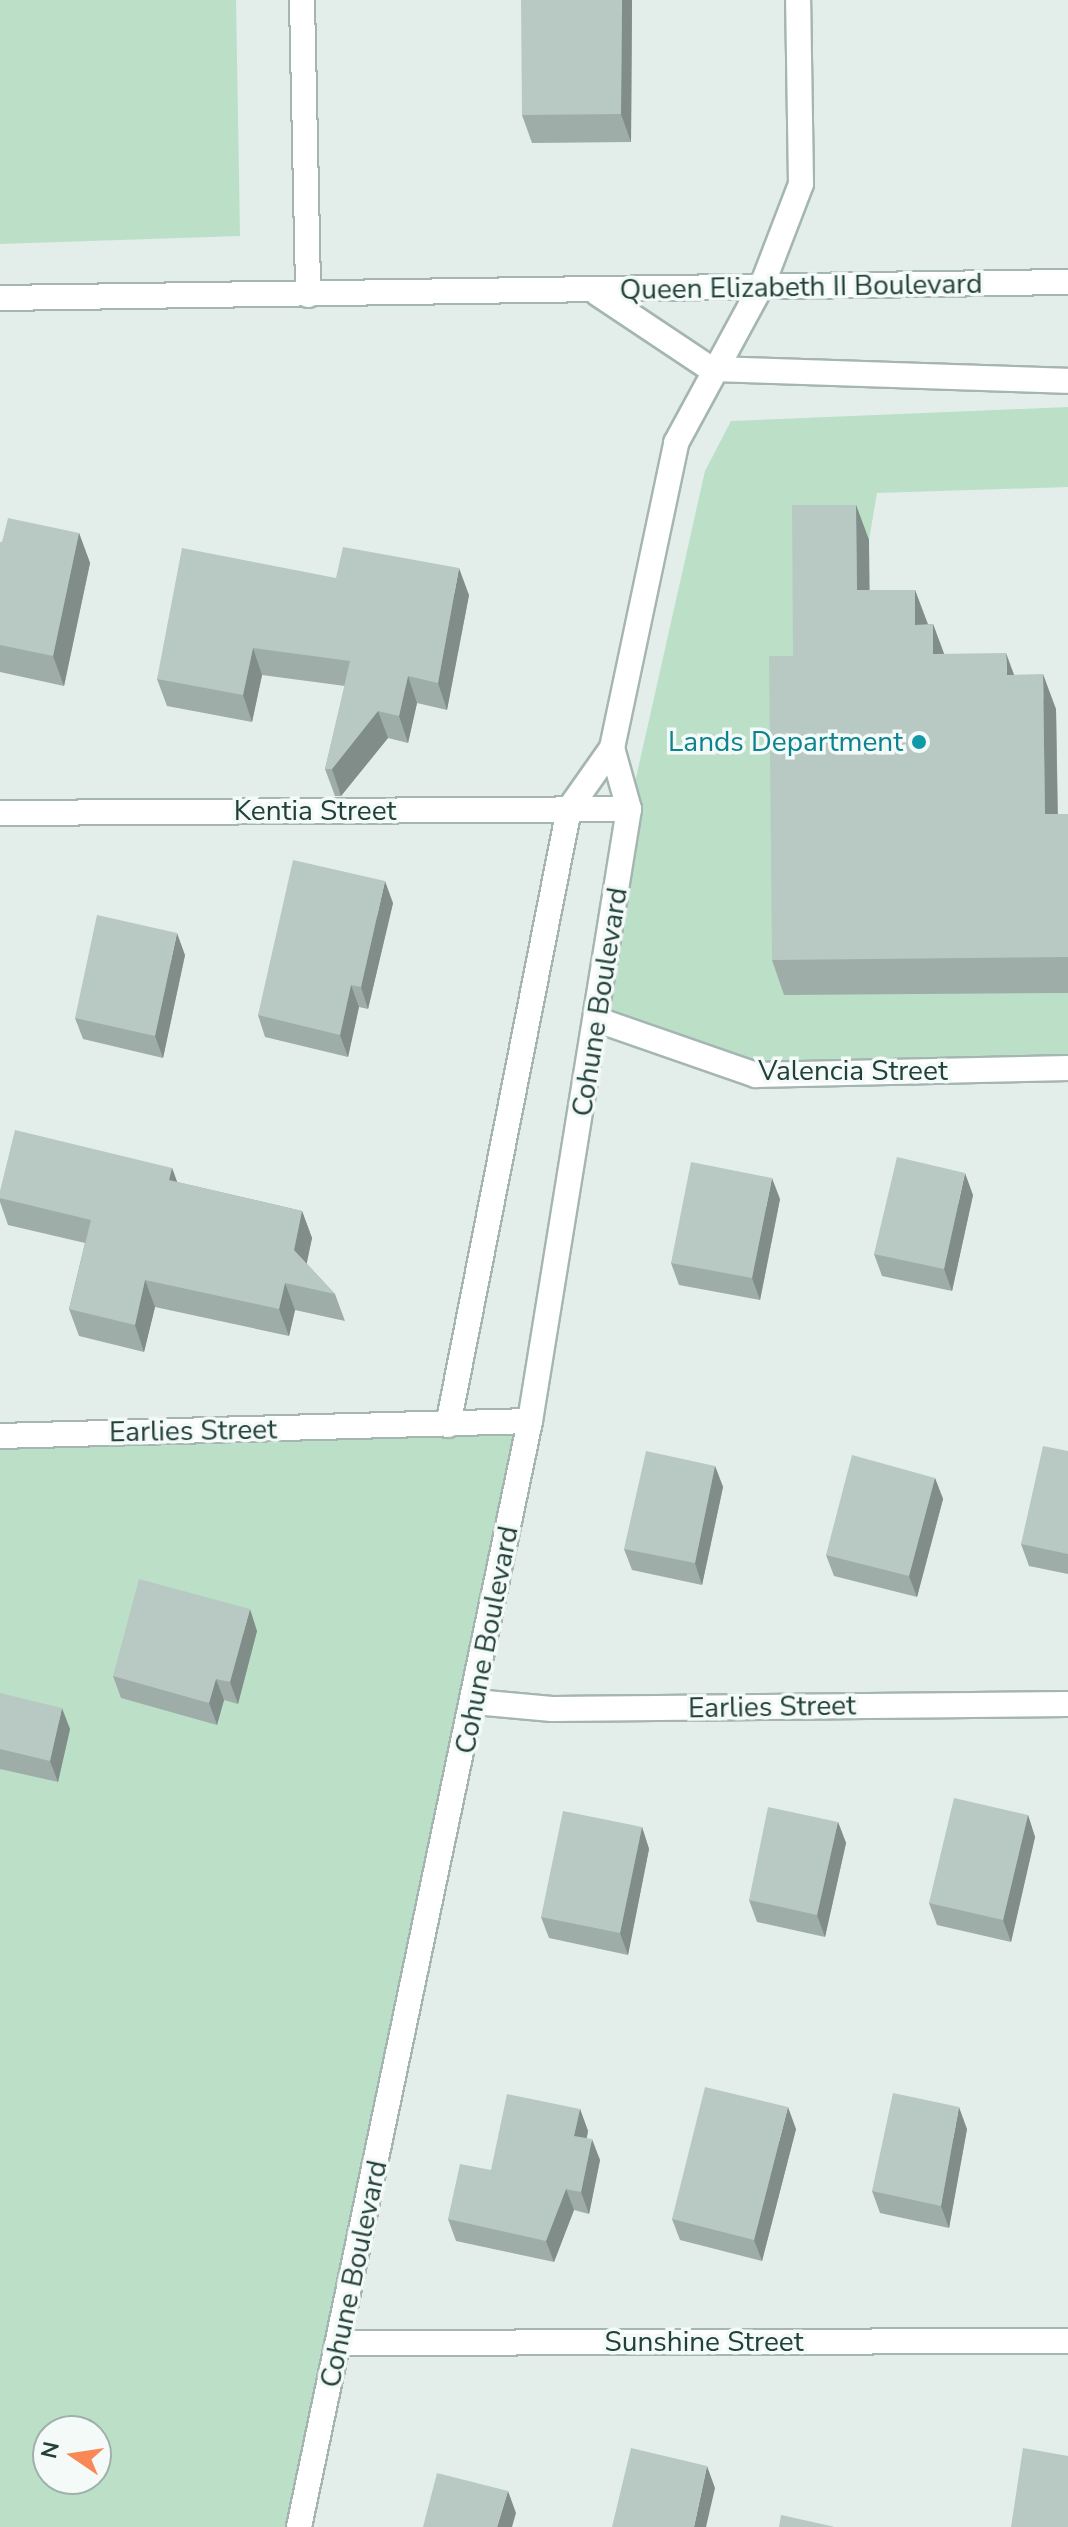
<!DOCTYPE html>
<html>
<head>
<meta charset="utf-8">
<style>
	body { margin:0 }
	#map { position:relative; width:1068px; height:2527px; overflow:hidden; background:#e3eeea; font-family:"Nunito Sans",sans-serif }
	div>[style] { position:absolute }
	.green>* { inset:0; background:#bbe0c7 }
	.roads { filter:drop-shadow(2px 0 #a5b6b2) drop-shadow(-2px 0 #a5b6b2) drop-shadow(0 2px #a5b6b2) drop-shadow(0 -2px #a5b6b2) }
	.street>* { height:24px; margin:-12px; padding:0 12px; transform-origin:12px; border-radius:12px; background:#fff }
	.secondary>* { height:24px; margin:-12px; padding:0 12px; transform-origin:12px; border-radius:12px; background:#fff }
	.wall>* { inset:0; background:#9eada8 }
	.shaded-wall>* { inset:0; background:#818d88 }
	.building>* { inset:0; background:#b8c9c3 }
	.dots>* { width:22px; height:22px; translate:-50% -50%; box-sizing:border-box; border:4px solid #f4faf7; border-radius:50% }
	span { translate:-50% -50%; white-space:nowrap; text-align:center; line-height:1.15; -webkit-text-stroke:7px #f4faf7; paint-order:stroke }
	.street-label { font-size:28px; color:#22403a }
	.culture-label { font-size:28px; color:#0d838f }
	.right { translate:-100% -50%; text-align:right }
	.north { position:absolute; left:32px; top:2415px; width:80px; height:80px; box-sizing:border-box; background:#f4faf7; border:2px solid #a0b0ab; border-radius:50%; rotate:283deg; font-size:22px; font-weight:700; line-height:32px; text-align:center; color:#22403a }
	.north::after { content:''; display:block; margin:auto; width:28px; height:36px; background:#f88956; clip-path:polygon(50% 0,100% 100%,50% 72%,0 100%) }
</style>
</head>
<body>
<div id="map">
	<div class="green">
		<i style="clip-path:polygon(0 0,236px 0,240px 236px,0 244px)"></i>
		<i style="clip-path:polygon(1068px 407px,1068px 487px,877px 493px,869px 540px,805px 541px,1068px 993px,1068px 1068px,756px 1075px,598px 1020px,629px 809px,705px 471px,731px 421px)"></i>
		<i style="clip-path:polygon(evenodd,530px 1421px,294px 2527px,0 2527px,0 1436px,530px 1421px,48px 2431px,96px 2431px,96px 2479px,48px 2479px,48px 2431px)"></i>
	</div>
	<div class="roads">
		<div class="street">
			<i style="left:302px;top:0;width:295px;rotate:88.8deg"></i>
			<i style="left:0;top:813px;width:629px;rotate:-0.36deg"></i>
			<i style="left:598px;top:1020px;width:167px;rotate:19.2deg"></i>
			<i style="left:756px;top:1075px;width:312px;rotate:-1.3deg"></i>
			<i style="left:448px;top:1425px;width:628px;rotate:-78.89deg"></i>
			<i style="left:569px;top:809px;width:75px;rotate:-54.8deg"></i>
			<i style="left:612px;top:748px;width:312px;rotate:-78.1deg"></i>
			<i style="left:676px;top:443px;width:182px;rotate:-61.5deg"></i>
			<i style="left:763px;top:283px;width:106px;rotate:-69deg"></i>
			<i style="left:801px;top:184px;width:184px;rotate:-90.9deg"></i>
			<i style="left:0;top:1436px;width:530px;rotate:-1.62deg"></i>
			<i style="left:475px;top:1702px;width:77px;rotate:5.2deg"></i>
			<i style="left:552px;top:1709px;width:516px;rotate:-0.56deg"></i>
			<i style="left:339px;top:2343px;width:729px;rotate:-0.16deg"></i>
			<i style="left:299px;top:2527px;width:1130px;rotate:-78.2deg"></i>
			<i style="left:530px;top:1421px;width:620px;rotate:-80.81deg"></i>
			<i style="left:629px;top:809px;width:63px;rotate:-105.6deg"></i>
		</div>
		<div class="secondary">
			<i style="left:597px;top:293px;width:137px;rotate:33.7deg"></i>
			<i style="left:711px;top:369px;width:357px;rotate:1.9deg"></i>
			<i style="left:0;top:298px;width:1068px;rotate:-0.86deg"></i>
		</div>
	</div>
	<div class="wall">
		<i style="clip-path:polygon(632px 0,631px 142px,532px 143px,522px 115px)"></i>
		<i style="clip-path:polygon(856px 505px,869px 540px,869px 590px,915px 590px,928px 624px,933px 624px,944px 654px,1014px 675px,1056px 709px,1058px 814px,1068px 814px,1068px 993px,784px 995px,772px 960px,793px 656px)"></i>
		<i style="clip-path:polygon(79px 533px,90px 563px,64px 686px,0 672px,0 542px)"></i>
		<i style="clip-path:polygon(336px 578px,469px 595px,447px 710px,417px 703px,408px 743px,388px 738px,341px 796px,335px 796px,325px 769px,345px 686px,262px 675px,252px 722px,167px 706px,157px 679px)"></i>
		<i style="clip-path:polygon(393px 903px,368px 1009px,359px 1007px,348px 1057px,265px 1037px,258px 1015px)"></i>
		<i style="clip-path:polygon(185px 955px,163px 1058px,83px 1039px,75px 1018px)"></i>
		<i style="clip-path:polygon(172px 1168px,177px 1182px,302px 1211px,312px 1238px,306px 1263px,335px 1294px,345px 1321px,295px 1310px,289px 1336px,155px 1307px,144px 1352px,79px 1336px,69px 1309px,85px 1243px,8px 1225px,0 1202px,0 1191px)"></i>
		<i style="clip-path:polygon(973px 1195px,952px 1291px,882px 1276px,874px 1254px)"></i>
		<i style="clip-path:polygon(780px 1199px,760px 1300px,679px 1285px,671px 1263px)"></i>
		<i style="clip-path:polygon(1068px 1451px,1068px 1574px,1029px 1566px,1021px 1544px)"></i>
		<i style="clip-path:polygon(715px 1466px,723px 1487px,702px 1585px,632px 1570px,624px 1549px)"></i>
		<i style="clip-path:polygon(935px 1478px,943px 1499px,917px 1597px,834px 1576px,826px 1555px)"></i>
		<i style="clip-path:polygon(257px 1631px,238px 1704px,224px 1700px,217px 1725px,121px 1698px,113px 1676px)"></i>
		<i style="clip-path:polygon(0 1693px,70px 1729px,58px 1782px,0 1769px)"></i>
		<i style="clip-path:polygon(1028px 1815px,1035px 1837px,1011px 1942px,937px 1925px,929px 1903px)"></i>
		<i style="clip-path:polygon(838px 1822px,846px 1843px,825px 1937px,757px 1922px,749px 1900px)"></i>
		<i style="clip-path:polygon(642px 1827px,649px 1849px,628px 1955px,549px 1938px,541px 1917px)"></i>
		<i style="clip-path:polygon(580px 2109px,588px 2131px,587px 2138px,600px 2160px,589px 2214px,574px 2210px,554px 2262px,456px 2241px,448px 2219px,491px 2170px)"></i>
		<i style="clip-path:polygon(796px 2129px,762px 2261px,680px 2240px,672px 2219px)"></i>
		<i style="clip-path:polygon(967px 2129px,949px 2228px,880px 2213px,872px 2191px)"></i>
	</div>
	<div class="shaded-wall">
		<i style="clip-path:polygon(622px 0,632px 0,631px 142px,621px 114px)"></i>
		<i style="clip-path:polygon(856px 505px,869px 540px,870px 626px,857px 590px)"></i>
		<i style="clip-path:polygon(79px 533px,90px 563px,64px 686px,53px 656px)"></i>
		<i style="clip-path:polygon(459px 568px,469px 595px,447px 710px,438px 683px)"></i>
		<i style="clip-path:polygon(915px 590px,928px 625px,915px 625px)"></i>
		<i style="clip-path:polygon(933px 624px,946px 659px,933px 654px)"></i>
		<i style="clip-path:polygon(253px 648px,262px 675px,252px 722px,243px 695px)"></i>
		<i style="clip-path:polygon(1006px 653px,1019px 688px,1007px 675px)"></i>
		<i style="clip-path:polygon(1043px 674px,1056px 709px,1058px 849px,1045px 814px)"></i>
		<i style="clip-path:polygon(408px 676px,417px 703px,408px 743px,399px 716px)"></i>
		<i style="clip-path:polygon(378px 711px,388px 738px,341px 796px,332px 769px)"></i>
		<i style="clip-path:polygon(385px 881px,393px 903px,368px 1009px,361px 987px)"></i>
		<i style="clip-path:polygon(177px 933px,185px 955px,163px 1058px,155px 1036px)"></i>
		<i style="clip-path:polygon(351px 985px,359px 1007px,348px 1057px,340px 1035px)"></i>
		<i style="clip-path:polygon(172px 1168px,182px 1195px,169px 1180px)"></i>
		<i style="clip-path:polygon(965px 1173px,973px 1195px,952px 1291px,944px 1269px)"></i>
		<i style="clip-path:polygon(772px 1178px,780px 1199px,760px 1300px,752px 1278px)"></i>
		<i style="clip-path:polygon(302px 1211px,312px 1238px,304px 1277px,294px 1250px)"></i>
		<i style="clip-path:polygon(145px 1280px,155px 1307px,144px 1352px,135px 1325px)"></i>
		<i style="clip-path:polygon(285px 1283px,295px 1310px,289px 1336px,279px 1309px)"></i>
		<i style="clip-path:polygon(715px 1466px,723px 1487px,702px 1585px,695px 1563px)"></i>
		<i style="clip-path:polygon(935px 1478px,943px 1499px,917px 1597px,909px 1576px)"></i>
		<i style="clip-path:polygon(250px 1609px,257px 1631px,238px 1704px,230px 1682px)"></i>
		<i style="clip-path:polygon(216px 1679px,224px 1700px,217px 1725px,209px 1703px)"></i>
		<i style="clip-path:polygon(62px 1708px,70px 1729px,58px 1782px,50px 1761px)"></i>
		<i style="clip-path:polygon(1028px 1815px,1035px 1837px,1011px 1942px,1003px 1920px)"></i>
		<i style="clip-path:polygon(838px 1822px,846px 1843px,825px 1937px,817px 1915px)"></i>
		<i style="clip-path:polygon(642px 1827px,649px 1849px,628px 1955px,620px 1933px)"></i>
		<i style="clip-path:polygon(788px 2107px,796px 2129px,762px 2261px,754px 2240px)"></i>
		<i style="clip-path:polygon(959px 2107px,967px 2129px,949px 2228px,941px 2206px)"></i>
		<i style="clip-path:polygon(580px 2109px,588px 2131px,582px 2157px,574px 2136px)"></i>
		<i style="clip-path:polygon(592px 2139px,600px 2160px,589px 2214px,581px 2192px)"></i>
		<i style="clip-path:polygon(566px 2189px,574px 2210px,554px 2262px,546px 2241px)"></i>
		<i style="clip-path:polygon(707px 2466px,715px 2488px,706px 2527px,694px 2527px)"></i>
		<i style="clip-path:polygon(508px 2491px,516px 2513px,512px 2527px,497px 2527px)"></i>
	</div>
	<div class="building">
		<i style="clip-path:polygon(521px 0,622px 0,621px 114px,522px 115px)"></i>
		<i style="clip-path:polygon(792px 505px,856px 505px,857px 590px,915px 590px,915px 625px,933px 624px,933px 654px,1006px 653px,1007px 675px,1043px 674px,1045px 814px,1068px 814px,1068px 957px,772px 960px,769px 656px,793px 656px)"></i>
		<i style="clip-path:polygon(8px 518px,79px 533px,53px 656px,0 645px,0 542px,2px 542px)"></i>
		<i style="clip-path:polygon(343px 547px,459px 568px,438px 683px,408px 676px,399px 716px,378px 711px,332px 769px,325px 769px,350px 661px,253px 648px,243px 695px,157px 679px,182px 548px,336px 578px)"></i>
		<i style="clip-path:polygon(293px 860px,385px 881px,361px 987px,351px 985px,340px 1035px,258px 1015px)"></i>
		<i style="clip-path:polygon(97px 915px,177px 933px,155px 1036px,75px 1018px)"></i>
		<i style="clip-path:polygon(15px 1130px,172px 1168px,169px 1180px,302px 1211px,294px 1250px,335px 1294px,285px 1283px,279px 1309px,145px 1280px,135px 1325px,69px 1309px,91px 1220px,0 1198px,0 1191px)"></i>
		<i style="clip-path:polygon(897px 1157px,965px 1173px,944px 1269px,874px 1254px)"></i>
		<i style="clip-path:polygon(691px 1162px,772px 1178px,752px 1278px,671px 1263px)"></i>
		<i style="clip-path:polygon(1043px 1446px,1068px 1451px,1068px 1554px,1021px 1544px)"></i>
		<i style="clip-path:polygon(646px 1451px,715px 1466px,695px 1563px,624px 1549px)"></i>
		<i style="clip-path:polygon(852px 1455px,935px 1478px,909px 1576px,826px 1555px)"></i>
		<i style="clip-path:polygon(139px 1579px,250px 1609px,230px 1682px,216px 1679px,209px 1703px,113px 1676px)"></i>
		<i style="clip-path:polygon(0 1693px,62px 1708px,50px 1761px,0 1749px)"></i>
		<i style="clip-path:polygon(954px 1798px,1028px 1815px,1003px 1920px,929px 1903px)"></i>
		<i style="clip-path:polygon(768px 1807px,838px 1822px,817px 1915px,749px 1900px)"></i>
		<i style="clip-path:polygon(563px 1811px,642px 1827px,620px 1933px,541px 1917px)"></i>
		<i style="clip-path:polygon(705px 2087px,788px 2107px,754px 2240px,672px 2219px)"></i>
		<i style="clip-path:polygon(893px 2093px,959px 2107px,941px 2206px,872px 2191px)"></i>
		<i style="clip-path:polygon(507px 2094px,580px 2109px,574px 2136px,592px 2139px,581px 2192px,566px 2189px,546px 2241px,448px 2219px,460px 2164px,491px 2170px)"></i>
		<i style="clip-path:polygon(631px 2448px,707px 2466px,694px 2527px,612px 2527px)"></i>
		<i style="clip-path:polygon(1023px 2448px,1068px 2456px,1068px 2527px,1011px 2527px)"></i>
		<i style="clip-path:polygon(437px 2473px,508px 2491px,497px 2527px,423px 2527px)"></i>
		<i style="clip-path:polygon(781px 2515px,835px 2527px,779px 2527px)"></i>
	</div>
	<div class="dots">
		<i style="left:919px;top:742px;background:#0f9aa8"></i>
	</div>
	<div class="street-label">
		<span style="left:801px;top:287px;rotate:-1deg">Queen Elizabeth II Boulevard</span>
		<span style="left:315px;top:811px">Kentia Street</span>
		<span style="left:600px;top:1002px;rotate:-81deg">Cohune Boulevard</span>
		<span style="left:853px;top:1071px">Valencia Street</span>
		<span style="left:193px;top:1431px;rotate:-1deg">Earlies Street</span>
		<span style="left:487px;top:1640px;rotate:-79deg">Cohune Boulevard</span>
		<span style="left:772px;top:1707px;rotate:-1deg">Earlies Street</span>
		<span style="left:354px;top:2274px;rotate:-78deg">Cohune Boulevard</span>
		<span style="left:704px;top:2342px">Sunshine Street</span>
	</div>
	<div class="culture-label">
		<span class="right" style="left:903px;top:742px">Lands Department</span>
	</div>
	<div class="north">N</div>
</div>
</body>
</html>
